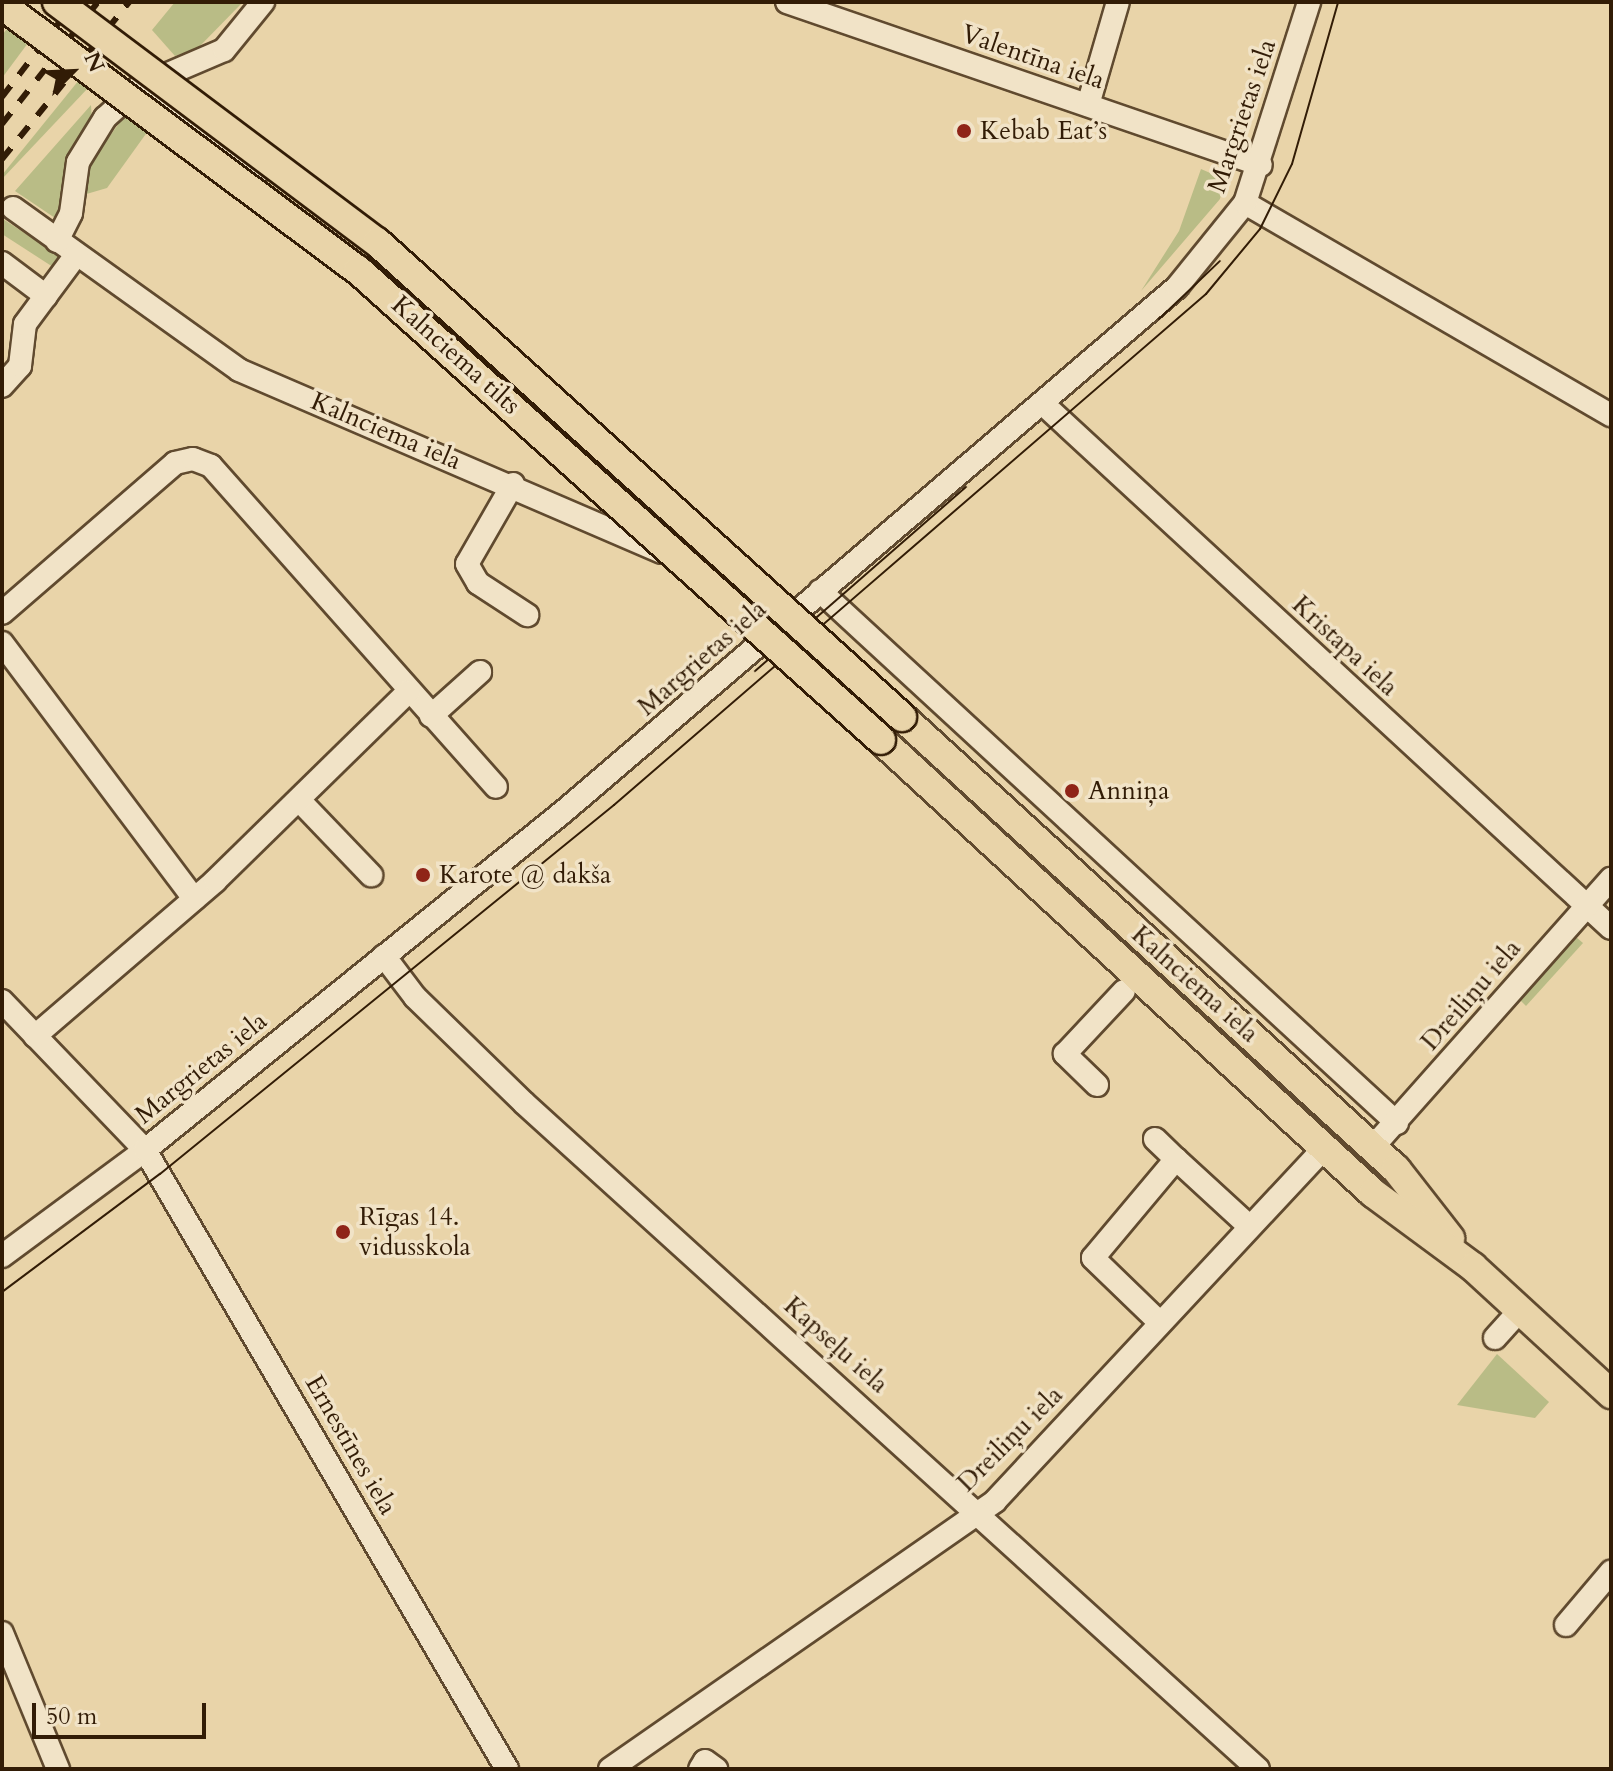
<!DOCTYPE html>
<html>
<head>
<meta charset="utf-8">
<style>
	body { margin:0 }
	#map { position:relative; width:1613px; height:1771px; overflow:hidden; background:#e9d4a9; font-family:Cardo,serif }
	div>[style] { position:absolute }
	.green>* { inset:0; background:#b9bc86 }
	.roads { filter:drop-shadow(2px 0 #604a2f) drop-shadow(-2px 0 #604a2f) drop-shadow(0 2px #604a2f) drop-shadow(0 -2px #604a2f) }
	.minor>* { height:22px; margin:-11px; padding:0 11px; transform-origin:11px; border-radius:11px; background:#f1e3c7 }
	.major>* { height:28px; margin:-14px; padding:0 14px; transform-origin:14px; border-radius:14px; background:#e9d4a9 }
	.tram>* { height:2px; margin:-1px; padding:0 1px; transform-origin:1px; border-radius:1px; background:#321c06 }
	.rail>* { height:6px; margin-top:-3px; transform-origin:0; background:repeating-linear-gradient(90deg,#321c06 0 14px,transparent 0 28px) }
	.bridges { filter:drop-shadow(2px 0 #321c06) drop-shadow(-2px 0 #321c06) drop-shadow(0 2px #321c06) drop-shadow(0 -2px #321c06) }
	.major-bridge>* { height:28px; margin:-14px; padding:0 14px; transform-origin:14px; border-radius:14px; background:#e9d4a9 }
	.dots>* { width:22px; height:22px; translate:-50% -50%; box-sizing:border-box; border:4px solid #f1e3c7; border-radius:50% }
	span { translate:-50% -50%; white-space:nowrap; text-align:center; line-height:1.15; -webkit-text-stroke:7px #f1e3c7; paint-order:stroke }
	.street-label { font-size:26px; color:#321c06 }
	.poi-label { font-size:26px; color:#321c06 }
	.left { translate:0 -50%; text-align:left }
	.frame { position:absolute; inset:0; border:4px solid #321c06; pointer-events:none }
	.north { position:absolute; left:32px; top:32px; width:80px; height:80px; -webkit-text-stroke:6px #f1e3c7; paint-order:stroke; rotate:66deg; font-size:22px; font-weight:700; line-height:32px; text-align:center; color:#321c06 }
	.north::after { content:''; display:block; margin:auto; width:28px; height:36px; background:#321c06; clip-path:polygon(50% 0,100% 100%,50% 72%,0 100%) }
	.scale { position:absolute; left:32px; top:1703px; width:174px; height:36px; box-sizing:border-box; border:4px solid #321c06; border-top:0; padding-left:10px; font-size:24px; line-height:28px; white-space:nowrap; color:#321c06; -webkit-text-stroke:6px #f1e3c7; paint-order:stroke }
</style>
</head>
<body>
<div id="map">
	<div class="green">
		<i style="clip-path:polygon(175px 2px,243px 2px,198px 48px,175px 56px,152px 30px)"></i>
		<i style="clip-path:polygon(7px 29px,28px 43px,2px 78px,2px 35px)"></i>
		<i style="clip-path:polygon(79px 80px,89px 87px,2px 179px,2px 175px)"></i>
		<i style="clip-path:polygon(91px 105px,92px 121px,68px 161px,58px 220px,15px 191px)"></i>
		<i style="clip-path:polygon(126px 114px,148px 131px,107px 188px,83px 195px,86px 168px)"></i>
		<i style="clip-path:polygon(1201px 169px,1224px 179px,1220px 199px,1141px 291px,1179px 231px)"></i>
		<i style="clip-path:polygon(3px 219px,61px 257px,53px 267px,2px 234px)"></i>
		<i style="clip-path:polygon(1576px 937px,1583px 943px,1526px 1006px,1520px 1000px)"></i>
		<i style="clip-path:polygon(1497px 1354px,1549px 1402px,1535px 1418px,1457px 1405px)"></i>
	</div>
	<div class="roads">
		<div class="minor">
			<i style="left:787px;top:2px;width:501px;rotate:18.98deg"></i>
			<i style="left:140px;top:86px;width:146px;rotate:37.5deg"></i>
			<i style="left:1088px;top:105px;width:107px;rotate:-73.8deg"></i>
			<i style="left:1245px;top:203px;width:423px;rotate:30.1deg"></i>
			<i style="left:13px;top:208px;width:278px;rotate:35.6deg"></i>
			<i style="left:239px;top:370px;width:460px;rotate:23.3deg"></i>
			<i style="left:57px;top:241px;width:31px;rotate:-63deg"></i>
			<i style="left:71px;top:213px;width:51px;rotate:-82.2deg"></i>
			<i style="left:78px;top:162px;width:52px;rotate:-58.5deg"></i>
			<i style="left:105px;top:118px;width:47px;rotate:-42.4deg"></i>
			<i style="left:140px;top:86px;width:91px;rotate:-23.2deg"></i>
			<i style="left:224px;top:50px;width:62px;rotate:-50.9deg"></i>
			<i style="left:2px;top:263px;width:55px;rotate:36.9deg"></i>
			<i style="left:2px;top:386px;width:27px;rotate:-48deg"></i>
			<i style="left:20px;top:366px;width:42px;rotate:-83.2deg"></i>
			<i style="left:25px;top:324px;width:86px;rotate:-53.5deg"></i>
			<i style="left:1042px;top:403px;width:774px;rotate:42.7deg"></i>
			<i style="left:513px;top:484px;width:92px;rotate:119.9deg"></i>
			<i style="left:467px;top:564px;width:22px;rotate:60deg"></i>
			<i style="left:478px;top:583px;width:59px;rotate:33.1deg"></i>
			<i style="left:820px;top:591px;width:785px;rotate:42.68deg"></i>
			<i style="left:2px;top:613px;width:229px;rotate:-40.9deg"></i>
			<i style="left:175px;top:463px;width:18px;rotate:-13deg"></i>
			<i style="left:193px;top:459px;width:19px;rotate:21deg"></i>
			<i style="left:211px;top:466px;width:429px;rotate:48.4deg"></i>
			<i style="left:2px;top:643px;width:320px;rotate:53.1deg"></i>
			<i style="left:431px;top:716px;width:66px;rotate:-41.9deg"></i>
			<i style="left:300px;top:801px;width:103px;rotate:46.2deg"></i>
			<i style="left:384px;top:956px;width:51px;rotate:52.9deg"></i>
			<i style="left:415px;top:997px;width:152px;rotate:44.2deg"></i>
			<i style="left:524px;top:1103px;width:991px;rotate:42.22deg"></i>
			<i style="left:2px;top:1001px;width:207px;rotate:46.2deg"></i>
			<i style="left:145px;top:1150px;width:717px;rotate:59.68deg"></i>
			<i style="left:35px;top:1036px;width:238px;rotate:-40.7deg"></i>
			<i style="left:215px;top:881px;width:270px;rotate:-44.4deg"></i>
			<i style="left:1097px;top:1085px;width:45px;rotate:-135.9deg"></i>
			<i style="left:1065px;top:1054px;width:86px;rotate:-46.9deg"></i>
			<i style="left:1155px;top:1139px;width:29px;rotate:44deg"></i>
			<i style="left:1176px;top:1159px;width:129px;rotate:130deg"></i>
			<i style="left:1093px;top:1258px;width:93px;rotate:44.1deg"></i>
			<i style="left:1372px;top:1148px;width:360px;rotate:-48.4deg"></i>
			<i style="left:1176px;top:1159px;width:100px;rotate:42.6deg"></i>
			<i style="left:2px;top:1256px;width:178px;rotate:-36.5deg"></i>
			<i style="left:145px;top:1150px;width:538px;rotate:-38.96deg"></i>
			<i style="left:563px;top:812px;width:808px;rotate:-40.53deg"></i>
			<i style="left:1177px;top:287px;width:108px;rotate:-51deg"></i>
			<i style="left:1245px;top:203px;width:211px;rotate:-72.3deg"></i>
			<i style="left:1495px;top:1338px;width:38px;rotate:-48deg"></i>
			<i style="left:1566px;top:1625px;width:70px;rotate:-49.7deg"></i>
			<i style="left:2px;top:1633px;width:147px;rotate:67.6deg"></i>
			<i style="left:610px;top:1769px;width:469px;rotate:-34.8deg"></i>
			<i style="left:995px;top:1501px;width:481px;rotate:-47deg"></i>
			<i style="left:700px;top:1769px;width:9px;rotate:-58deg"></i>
			<i style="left:705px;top:1761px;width:14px;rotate:36deg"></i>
		</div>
		<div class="major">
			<i style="left:902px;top:717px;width:670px;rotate:42.46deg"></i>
			<i style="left:1396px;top:1169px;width:88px;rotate:52deg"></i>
			<i style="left:881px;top:740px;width:669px;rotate:42.64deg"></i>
			<i style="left:1373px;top:1193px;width:124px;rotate:36.5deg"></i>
			<i style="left:1473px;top:1267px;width:188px;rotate:42.6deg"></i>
		</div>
	</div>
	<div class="tram">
		<i style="left:1159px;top:319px;width:84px;rotate:-43.6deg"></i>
		<i style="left:755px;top:671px;width:280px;rotate:-41.1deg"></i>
		<i style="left:2px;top:1292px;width:197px;rotate:-36.8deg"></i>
		<i style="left:160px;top:1174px;width:585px;rotate:-39.1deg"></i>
		<i style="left:614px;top:805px;width:782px;rotate:-40.8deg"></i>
		<i style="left:1206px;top:294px;width:85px;rotate:-50.3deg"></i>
		<i style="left:1260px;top:229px;width:72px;rotate:-63.8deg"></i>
		<i style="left:1292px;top:164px;width:168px;rotate:-74.1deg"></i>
	</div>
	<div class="rail">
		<i style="left:2px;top:97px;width:120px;rotate:-52.5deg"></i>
		<i style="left:2px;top:124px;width:155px;rotate:-51.8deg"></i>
		<i style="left:2px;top:159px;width:202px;rotate:-51deg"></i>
	</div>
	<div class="bridges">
		<div class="major-bridge">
			<i style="left:57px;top:2px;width:400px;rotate:36.9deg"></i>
			<i style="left:377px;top:242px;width:708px;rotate:42.14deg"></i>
			<i style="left:2px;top:5px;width:444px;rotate:36.7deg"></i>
			<i style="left:358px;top:270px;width:703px;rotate:41.94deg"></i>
		</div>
	</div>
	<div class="dots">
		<i style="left:964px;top:131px;background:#8f2418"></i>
		<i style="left:1072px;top:791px;background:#8f2418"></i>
		<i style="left:423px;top:875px;background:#8f2418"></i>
		<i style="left:343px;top:1232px;background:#8f2418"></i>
	</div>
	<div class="street-label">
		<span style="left:1033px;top:57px;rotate:19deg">Valentīna iela</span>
		<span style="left:1242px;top:116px;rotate:-71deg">Margrietas iela</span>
		<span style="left:456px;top:355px;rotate:42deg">Kalnciema tilts</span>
		<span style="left:386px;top:431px;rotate:23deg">Kalnciema iela</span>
		<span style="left:1345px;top:646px;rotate:43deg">Kristapa iela</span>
		<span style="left:702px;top:658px;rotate:-41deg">Margrietas iela</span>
		<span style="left:1195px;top:984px;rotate:42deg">Kalnciema iela</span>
		<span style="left:1471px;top:995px;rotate:-49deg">Dreiliņu iela</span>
		<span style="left:201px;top:1068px;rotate:-39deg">Margrietas iela</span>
		<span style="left:836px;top:1345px;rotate:42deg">Kapseļu iela</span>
		<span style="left:1010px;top:1439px;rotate:-45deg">Dreiliņu iela</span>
		<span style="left:351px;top:1445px;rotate:60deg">Ernestīnes iela</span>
	</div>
	<div class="poi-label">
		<span class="left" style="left:980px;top:131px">Kebab Eat’s</span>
		<span class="left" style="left:1088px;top:791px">Anniņa</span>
		<span class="left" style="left:439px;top:875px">Karote @ dakša</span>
		<span class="left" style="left:359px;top:1232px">Rīgas 14.<br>vidusskola</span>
	</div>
	<div class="frame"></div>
	<div class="north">N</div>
	<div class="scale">50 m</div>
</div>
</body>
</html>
